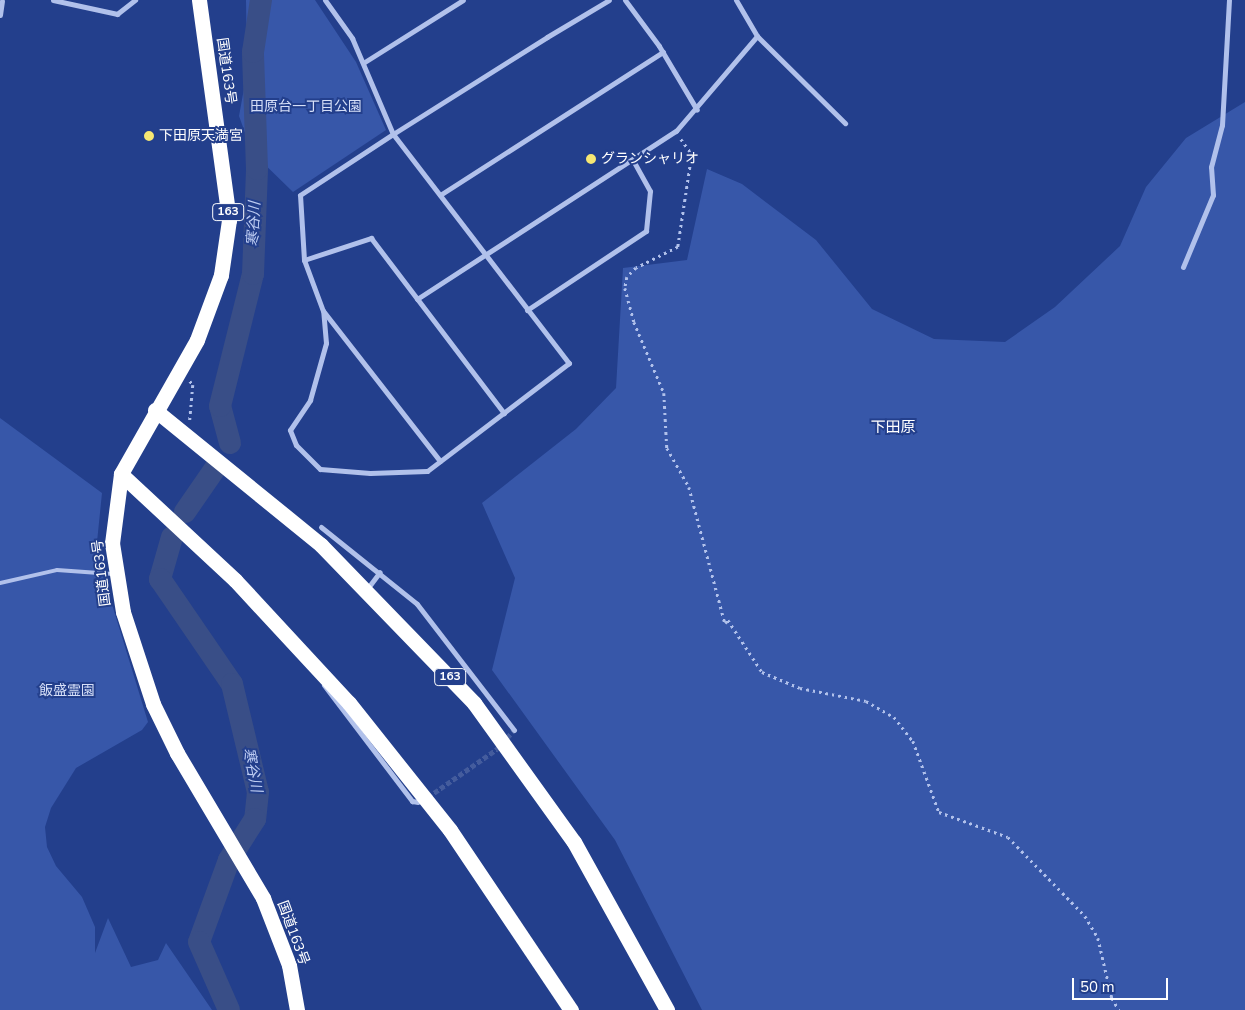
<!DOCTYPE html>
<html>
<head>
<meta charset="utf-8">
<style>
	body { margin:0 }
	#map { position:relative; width:1245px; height:1010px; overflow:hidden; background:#233f8c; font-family:"Nunito Sans","Noto Sans JP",sans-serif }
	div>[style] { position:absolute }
	.green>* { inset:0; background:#3757a9 }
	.river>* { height:22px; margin:-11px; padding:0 11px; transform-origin:11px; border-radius:11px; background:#394e87 }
	.street-tunnel>* { height:5px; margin-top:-2.5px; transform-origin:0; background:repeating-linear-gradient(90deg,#445c9d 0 5px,transparent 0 7.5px) }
	.path>* { height:2.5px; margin-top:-1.25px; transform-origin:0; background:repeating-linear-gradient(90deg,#b1c1eb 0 2.5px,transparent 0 6.5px) }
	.lane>* { height:4px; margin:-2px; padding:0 2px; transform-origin:2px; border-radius:2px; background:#b1c1eb }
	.street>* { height:5px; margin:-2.5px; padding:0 2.5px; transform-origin:2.5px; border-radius:2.5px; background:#b1c1eb }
	.highway>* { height:15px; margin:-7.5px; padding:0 7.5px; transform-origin:7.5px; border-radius:7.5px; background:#fff }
	.dots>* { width:14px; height:14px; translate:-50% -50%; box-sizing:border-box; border:2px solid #233f8c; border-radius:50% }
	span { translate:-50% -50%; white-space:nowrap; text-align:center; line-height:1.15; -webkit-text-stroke:4px #233f8c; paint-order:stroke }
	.shield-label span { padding:1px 4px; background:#233f8c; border:1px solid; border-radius:4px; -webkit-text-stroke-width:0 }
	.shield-label { font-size:12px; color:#fff; font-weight:700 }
	.street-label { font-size:14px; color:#fff }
	.park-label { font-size:14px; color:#d6dff8 }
	.poi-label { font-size:14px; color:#fff }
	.left { translate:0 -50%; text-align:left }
	.water-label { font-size:15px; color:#bdccf2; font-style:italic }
	.neighbourhood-label { font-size:15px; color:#fff }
	.scale { position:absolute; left:1072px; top:978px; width:96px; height:22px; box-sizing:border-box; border:2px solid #fff; border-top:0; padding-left:6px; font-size:15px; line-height:18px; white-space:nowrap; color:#fff; -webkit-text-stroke:4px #233f8c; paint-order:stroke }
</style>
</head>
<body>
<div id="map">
	<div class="green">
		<i style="clip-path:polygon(246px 0,315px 0,356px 62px,386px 130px,293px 192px,252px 152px,239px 116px,247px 72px)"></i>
		<i style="clip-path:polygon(1245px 102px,1245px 1010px,702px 1010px,615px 840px,492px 670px,515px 578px,482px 503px,576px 429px,616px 388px,623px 268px,687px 260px,707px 169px,742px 184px,816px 240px,872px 309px,934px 339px,1005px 342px,1055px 307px,1120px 246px,1146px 187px,1186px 138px)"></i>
		<i style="clip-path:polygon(0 418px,102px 493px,96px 552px,148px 722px,142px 730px,76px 768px,51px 808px,45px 827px,47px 847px,56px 866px,82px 897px,95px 927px,95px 953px,108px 918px,131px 967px,158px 960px,166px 943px,212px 1010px,0 1010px)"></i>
	</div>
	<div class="river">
		<i style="left:230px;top:443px;width:38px;rotate:-105deg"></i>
		<i style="left:220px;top:406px;width:136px;rotate:-76deg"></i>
		<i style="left:253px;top:274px;width:105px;rotate:-87.8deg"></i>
		<i style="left:257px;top:169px;width:117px;rotate:-92deg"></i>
		<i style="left:253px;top:52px;width:53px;rotate:-81.3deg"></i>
		<i style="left:185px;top:512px;width:55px;rotate:-55.4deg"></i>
		<i style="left:172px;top:537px;width:44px;rotate:105.9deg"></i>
		<i style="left:160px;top:579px;width:127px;rotate:55.6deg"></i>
		<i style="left:232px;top:684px;width:111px;rotate:76.5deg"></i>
		<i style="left:258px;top:792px;width:27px;rotate:96deg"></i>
		<i style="left:255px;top:819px;width:49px;rotate:122.4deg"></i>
		<i style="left:229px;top:860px;width:87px;rotate:110.1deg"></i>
		<i style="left:199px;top:942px;width:74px;rotate:66.2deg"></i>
	</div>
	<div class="street-tunnel">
		<i style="left:428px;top:797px;width:84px;rotate:-34.8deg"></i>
		<i style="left:497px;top:749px;width:25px;rotate:-48deg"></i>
	</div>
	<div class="path">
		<i style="left:681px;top:139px;width:19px;rotate:54deg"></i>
		<i style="left:692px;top:154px;width:94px;rotate:98.6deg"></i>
		<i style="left:678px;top:247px;width:47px;rotate:153.4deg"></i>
		<i style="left:636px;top:268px;width:13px;rotate:135deg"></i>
		<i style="left:627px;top:277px;width:11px;rotate:100deg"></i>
		<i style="left:625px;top:288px;width:35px;rotate:75deg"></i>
		<i style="left:634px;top:322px;width:77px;rotate:67.1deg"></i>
		<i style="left:664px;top:393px;width:55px;rotate:86.9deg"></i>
		<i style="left:667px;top:448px;width:45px;rotate:60.6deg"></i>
		<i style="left:689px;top:487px;width:141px;rotate:75.2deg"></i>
		<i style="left:725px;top:623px;width:4px;rotate:-45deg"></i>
		<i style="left:728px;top:620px;width:62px;rotate:56.8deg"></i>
		<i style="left:762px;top:672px;width:41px;rotate:22.8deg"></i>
		<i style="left:800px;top:688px;width:67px;rotate:11.1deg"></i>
		<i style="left:866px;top:701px;width:32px;rotate:30deg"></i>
		<i style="left:894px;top:717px;width:31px;rotate:52deg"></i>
		<i style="left:913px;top:741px;width:76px;rotate:69.9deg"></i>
		<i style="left:939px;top:812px;width:73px;rotate:19.9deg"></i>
		<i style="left:1008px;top:837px;width:110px;rotate:45.7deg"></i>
		<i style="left:1085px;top:916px;width:26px;rotate:59deg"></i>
		<i style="left:1098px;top:938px;width:62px;rotate:76.9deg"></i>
		<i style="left:1112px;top:998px;width:14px;rotate:60deg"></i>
		<i style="left:190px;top:381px;width:5px;rotate:53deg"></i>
		<i style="left:193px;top:385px;width:35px;rotate:95deg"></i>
	</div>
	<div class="lane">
		<i style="left:0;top:583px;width:58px;rotate:-12.8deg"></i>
		<i style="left:57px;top:570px;width:56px;rotate:4.1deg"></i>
	</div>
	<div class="street">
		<i style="left:53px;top:0;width:66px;rotate:12.3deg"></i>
		<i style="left:117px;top:14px;width:23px;rotate:-38deg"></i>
		<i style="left:325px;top:0;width:47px;rotate:54.6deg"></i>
		<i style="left:352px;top:38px;width:104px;rotate:66.9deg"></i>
		<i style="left:393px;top:134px;width:289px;rotate:52.5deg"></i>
		<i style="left:569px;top:363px;width:178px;rotate:142.7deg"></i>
		<i style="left:427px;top:471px;width:57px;rotate:178deg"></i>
		<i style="left:370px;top:473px;width:50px;rotate:-175.4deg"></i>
		<i style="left:320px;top:469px;width:34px;rotate:-135deg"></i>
		<i style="left:296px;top:445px;width:16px;rotate:-112deg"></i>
		<i style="left:290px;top:430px;width:36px;rotate:-56deg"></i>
		<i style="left:310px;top:400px;width:59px;rotate:-74.3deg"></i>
		<i style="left:326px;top:343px;width:32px;rotate:-95deg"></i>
		<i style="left:323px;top:311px;width:54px;rotate:-110.4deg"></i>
		<i style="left:304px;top:260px;width:65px;rotate:-93.5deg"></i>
		<i style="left:300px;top:195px;width:111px;rotate:-33.3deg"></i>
		<i style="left:393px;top:134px;width:182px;rotate:-32.2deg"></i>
		<i style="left:547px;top:37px;width:72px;rotate:-30.8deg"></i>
		<i style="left:625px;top:0;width:57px;rotate:53.5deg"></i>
		<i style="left:659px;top:46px;width:74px;rotate:59.3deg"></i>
		<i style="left:736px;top:0;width:42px;rotate:59.7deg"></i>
		<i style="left:757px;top:36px;width:124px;rotate:44.7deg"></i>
		<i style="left:0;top:15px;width:14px;rotate:-82deg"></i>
		<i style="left:363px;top:63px;width:118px;rotate:-32.2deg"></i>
		<i style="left:440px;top:195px;width:265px;rotate:-32.7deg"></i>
		<i style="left:304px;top:260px;width:71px;rotate:-18.2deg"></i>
		<i style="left:371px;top:238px;width:220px;rotate:52.8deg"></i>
		<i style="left:1183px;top:267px;width:78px;rotate:-67.4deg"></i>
		<i style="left:1213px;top:195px;width:28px;rotate:-94deg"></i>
		<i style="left:1211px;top:167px;width:43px;rotate:-75.3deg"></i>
		<i style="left:1222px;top:125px;width:125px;rotate:-86.8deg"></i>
		<i style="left:417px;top:299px;width:309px;rotate:-33deg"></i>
		<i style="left:676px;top:131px;width:125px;rotate:-49.5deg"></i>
		<i style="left:527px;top:310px;width:143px;rotate:-33.6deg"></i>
		<i style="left:646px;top:231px;width:40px;rotate:-84.3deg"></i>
		<i style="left:650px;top:191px;width:35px;rotate:-119deg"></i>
		<i style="left:324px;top:312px;width:189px;rotate:52.1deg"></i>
		<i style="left:321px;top:527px;width:123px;rotate:38.7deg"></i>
		<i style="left:417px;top:604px;width:159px;rotate:52.4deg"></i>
		<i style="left:367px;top:589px;width:21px;rotate:-53deg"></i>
		<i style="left:324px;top:685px;width:146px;rotate:52.8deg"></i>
		<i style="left:412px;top:801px;width:6px;rotate:9deg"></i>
	</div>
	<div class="highway">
		<i style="left:199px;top:0;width:222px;rotate:82.2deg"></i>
		<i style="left:229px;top:220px;width:56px;rotate:98.3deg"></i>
		<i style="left:221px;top:275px;width:69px;rotate:110.3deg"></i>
		<i style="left:197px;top:340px;width:154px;rotate:119.6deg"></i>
		<i style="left:121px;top:474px;width:70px;rotate:97.4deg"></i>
		<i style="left:112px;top:543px;width:70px;rotate:80.9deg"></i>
		<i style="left:123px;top:612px;width:97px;rotate:71.9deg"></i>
		<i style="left:153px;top:704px;width:55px;rotate:63.9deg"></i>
		<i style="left:177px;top:753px;width:169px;rotate:59.3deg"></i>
		<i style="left:263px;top:898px;width:72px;rotate:68.8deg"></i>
		<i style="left:289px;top:965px;width:46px;rotate:79.9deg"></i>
		<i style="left:155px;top:410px;width:214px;rotate:39.1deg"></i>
		<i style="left:321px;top:545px;width:220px;rotate:45.9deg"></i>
		<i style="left:474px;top:703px;width:171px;rotate:54.3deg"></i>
		<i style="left:574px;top:842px;width:192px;rotate:61deg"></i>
		<i style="left:121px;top:474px;width:156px;rotate:42.9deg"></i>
		<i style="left:235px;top:580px;width:168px;rotate:47.2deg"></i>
		<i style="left:349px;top:703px;width:162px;rotate:51.5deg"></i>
		<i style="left:450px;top:830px;width:217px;rotate:56.1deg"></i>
	</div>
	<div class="dots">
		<i style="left:149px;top:136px;background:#f6e773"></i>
		<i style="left:591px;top:159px;background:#f6e773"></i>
	</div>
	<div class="shield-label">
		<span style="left:228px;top:212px">163</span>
		<span style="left:450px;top:677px">163</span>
	</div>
	<div class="street-label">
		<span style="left:226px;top:71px;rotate:82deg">国道163号</span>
		<span style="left:102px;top:573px;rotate:-97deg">国道163号</span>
		<span style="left:293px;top:933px;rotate:70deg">国道163号</span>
	</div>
	<div class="park-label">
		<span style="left:306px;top:107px">田原台一丁目公園</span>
		<span style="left:67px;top:691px">飯盛霊園</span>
	</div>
	<div class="poi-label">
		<span class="left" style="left:159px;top:136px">下田原天満宮</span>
		<span class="left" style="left:601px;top:159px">グランシャリオ</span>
	</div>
	<div class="water-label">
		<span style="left:254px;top:224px;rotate:-87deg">寒谷川</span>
		<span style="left:252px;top:770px;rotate:79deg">寒谷川</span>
	</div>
	<div class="neighbourhood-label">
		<span style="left:893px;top:428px">下田原</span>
	</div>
	<div class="scale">50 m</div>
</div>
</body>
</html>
